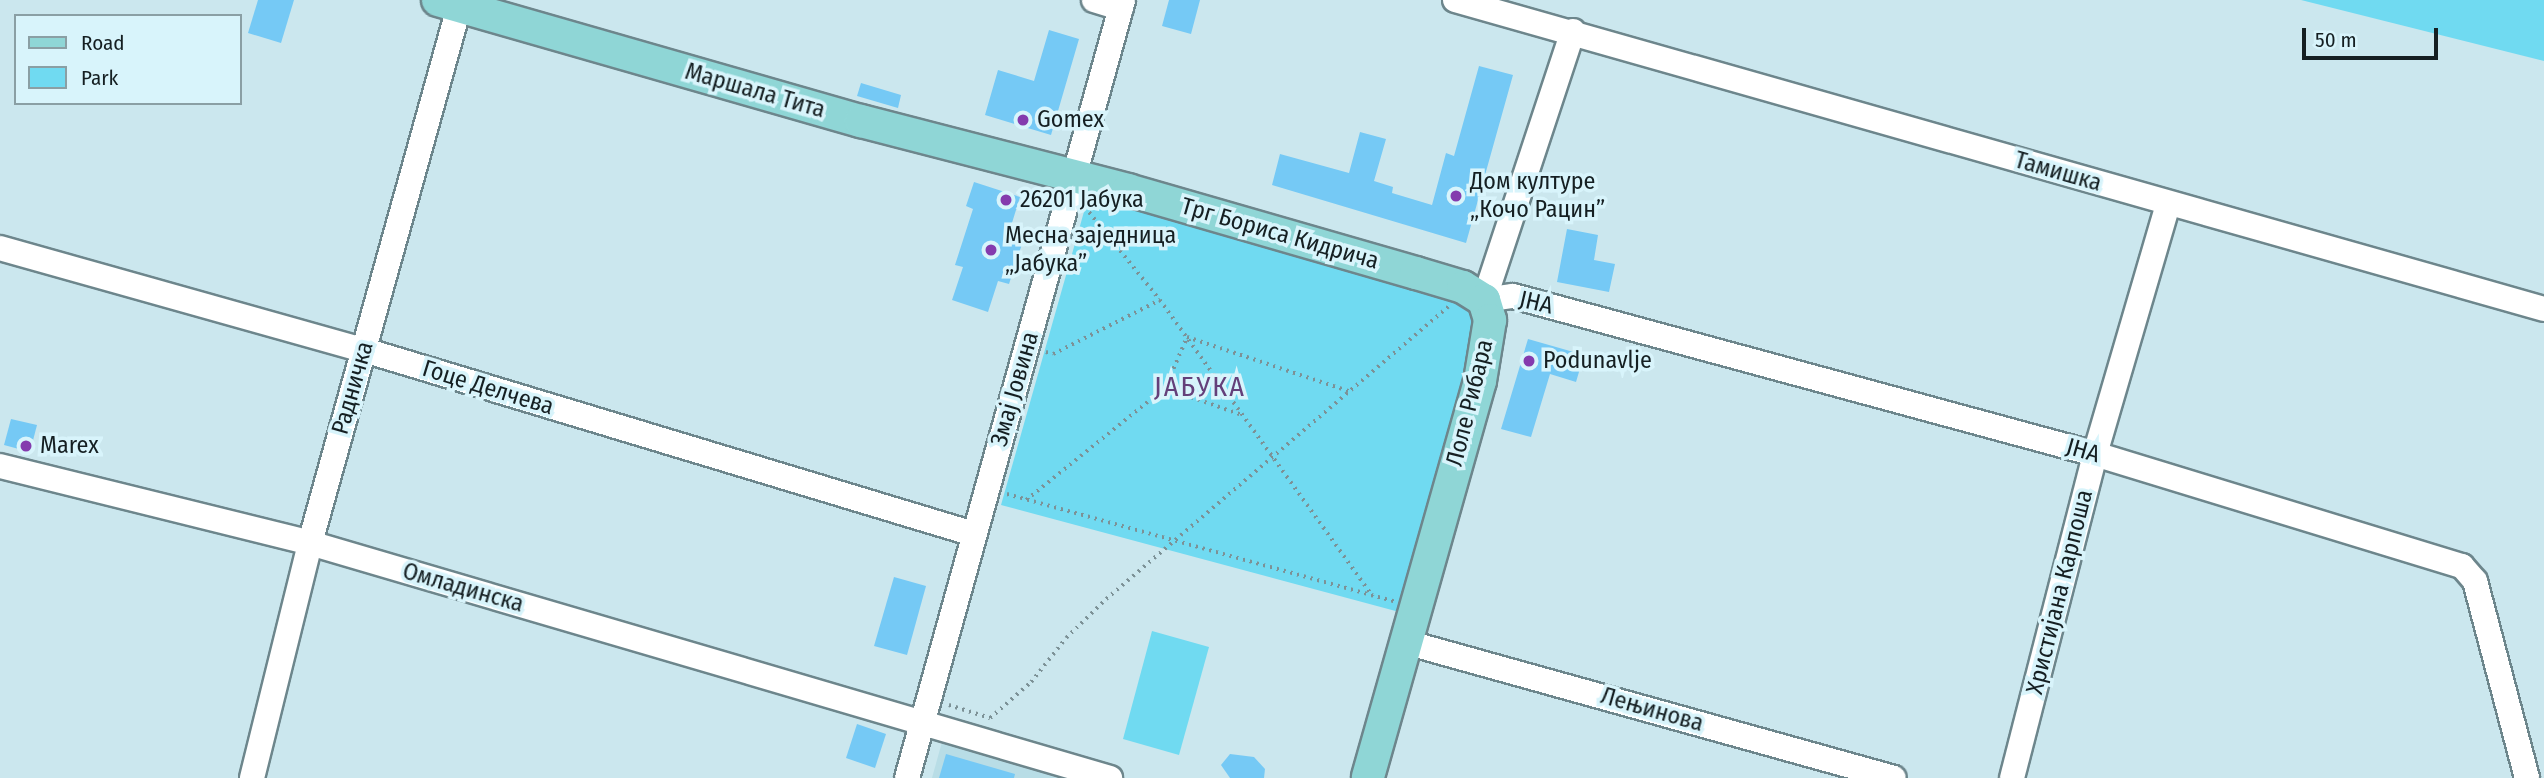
<!DOCTYPE html>
<html>
<head>
<meta charset="utf-8">
<style>
	body { margin:0 }
	#map { position:relative; width:2544px; height:778px; overflow:hidden; background:#cbe7ee; font-family:"Fira Sans Condensed",sans-serif }
	div>[style] { position:absolute }
	.built>* { inset:0; background:#b8dde6 }
	.green>* { inset:0; background:#70daf1 }
	.building>* { inset:0; background:#75c9f5 }
	.path>* { height:3.5px; margin-top:-1.75px; transform-origin:0; background:repeating-linear-gradient(90deg,#7c9196 0 2px,transparent 0 7px) }
	.roads { filter:drop-shadow(2px 0 #6d868c) drop-shadow(-2px 0 #6d868c) drop-shadow(0 2px #6d868c) drop-shadow(0 -2px #6d868c) }
	.minor>* { height:24px; margin:-12px; padding:0 12px; transform-origin:12px; border-radius:12px; background:#fff }
	.major>* { height:32px; margin:-16px; padding:0 16px; transform-origin:16px; border-radius:16px; background:#8fd6d6 }
	.dots>* { width:19px; height:19px; translate:-50% -50%; box-sizing:border-box; border:4px solid #d8f4fb; border-radius:50% }
	span { translate:-50% -50%; white-space:nowrap; text-align:center; line-height:1.15; -webkit-text-stroke:7px #d8f4fb; paint-order:stroke }
	.street-label { font-size:24px; color:#151f22 }
	.poi-label { font-size:24px; color:#151f22 }
	.left { translate:0 -50%; text-align:left }
	.quarter-label { font-size:28px; color:#64407a; letter-spacing:2px }
	.legend { position:absolute; left:14px; top:14px; width:228px; height:91px; box-sizing:border-box; background:#d8f4fb; border:2px solid #8a9fa4; margin:0; padding:9px 12px; list-style:none; font-size:21px; color:#151f22 }
	.legend li { display:flex; align-items:center; gap:14px; height:35px }
	.legend b { width:35px; border:2px solid #8a9fa4 }
	.scale { position:absolute; left:2302px; top:28px; width:136px; height:32px; box-sizing:border-box; border:4px solid #151f22; border-top:0; padding-left:9px; font-size:21px; line-height:24px; white-space:nowrap; color:#151f22; -webkit-text-stroke:5px #d8f4fb; paint-order:stroke }
</style>
</head>
<body>
<div id="map">
	<div class="built">
		<i style="clip-path:polygon(942px 742px,1068px 778px,932px 778px)"></i>
	</div>
	<div class="green">
		<i style="clip-path:polygon(2301px 0,2544px 0,2544px 61px)"></i>
		<i style="clip-path:polygon(1089px 194px,1458px 295px,1475px 308px,1481px 330px,1403px 613px,1001px 505px)"></i>
		<i style="clip-path:polygon(1152px 631px,1209px 647px,1179px 755px,1123px 739px)"></i>
	</div>
	<div class="building">
		<i style="clip-path:polygon(258px 0,294px 0,281px 43px,248px 33px)"></i>
		<i style="clip-path:polygon(1169px 0,1200px 0,1191px 34px,1162px 26px)"></i>
		<i style="clip-path:polygon(1049px 30px,1079px 39px,1051px 135px,985px 115px,998px 70px,1034px 81px)"></i>
		<i style="clip-path:polygon(1479px 66px,1513px 75px,1466px 243px,1272px 185px,1280px 154px,1349px 173px,1360px 132px,1386px 139px,1374px 181px,1393px 187px,1392px 193px,1432px 205px,1446px 153px,1454px 156px)"></i>
		<i style="clip-path:polygon(861px 83px,901px 95px,898px 108px,857px 96px)"></i>
		<i style="clip-path:polygon(974px 182px,1020px 197px,1007px 239px,1022px 244px,1009px 284px,998px 281px,988px 312px,952px 300px,963px 267px,955px 265px,973px 209px,966px 206px)"></i>
		<i style="clip-path:polygon(1567px 229px,1598px 235px,1594px 260px,1615px 264px,1609px 292px,1557px 282px)"></i>
		<i style="clip-path:polygon(1528px 339px,1584px 355px,1576px 382px,1550px 374px,1531px 437px,1501px 429px)"></i>
		<i style="clip-path:polygon(11px 419px,37px 425px,30px 452px,4px 445px)"></i>
		<i style="clip-path:polygon(894px 577px,926px 586px,907px 655px,874px 646px)"></i>
		<i style="clip-path:polygon(857px 724px,886px 734px,875px 768px,846px 758px)"></i>
		<i style="clip-path:polygon(946px 754px,1015px 774px,1014px 778px,939px 778px)"></i>
		<i style="clip-path:polygon(1230px 754px,1254px 757px,1265px 769px,1264px 778px,1230px 778px,1221px 765px)"></i>
	</div>
	<div class="path">
		<i style="left:1085px;top:207px;width:119px;rotate:51.1deg"></i>
		<i style="left:1160px;top:300px;width:365px;rotate:54.3deg"></i>
		<i style="left:1046px;top:352px;width:7px;rotate:16deg"></i>
		<i style="left:1053px;top:354px;width:120px;rotate:-26.8deg"></i>
		<i style="left:1165px;top:388px;width:82px;rotate:19.3deg"></i>
		<i style="left:1007px;top:494px;width:402px;rotate:15.5deg"></i>
		<i style="left:1026px;top:500px;width:179px;rotate:-38.9deg"></i>
		<i style="left:1165px;top:388px;width:56px;rotate:-66.7deg"></i>
		<i style="left:1187px;top:337px;width:173px;rotate:18.5deg"></i>
		<i style="left:949px;top:705px;width:43px;rotate:17.6deg"></i>
		<i style="left:990px;top:718px;width:55px;rotate:-41.3deg"></i>
		<i style="left:1031px;top:682px;width:56px;rotate:-51.5deg"></i>
		<i style="left:1066px;top:638px;width:56px;rotate:-44.3deg"></i>
		<i style="left:1106px;top:599px;width:451px;rotate:-40.5deg"></i>
	</div>
	<div class="roads">
		<div class="minor">
			<i style="left:1094px;top:0;width:28px;rotate:17deg"></i>
			<i style="left:1455px;top:0;width:1132px;rotate:15.84deg"></i>
			<i style="left:1573px;top:31px;width:283px;rotate:108.3deg"></i>
			<i style="left:1484px;top:300px;width:29px;rotate:-8deg"></i>
			<i style="left:1513px;top:296px;width:603px;rotate:15.19deg"></i>
			<i style="left:2095px;top:454px;width:384px;rotate:17deg"></i>
			<i style="left:2462px;top:566px;width:20px;rotate:49deg"></i>
			<i style="left:2475px;top:581px;width:204px;rotate:75.2deg"></i>
			<i style="left:0;top:248px;width:378px;rotate:15.7deg"></i>
			<i style="left:364px;top:350px;width:637px;rotate:16.79deg"></i>
			<i style="left:0;top:466px;width:319px;rotate:13.9deg"></i>
			<i style="left:310px;top:543px;width:834px;rotate:16.37deg"></i>
			<i style="left:1409px;top:643px;width:503px;rotate:15.55deg"></i>
			<i style="left:252px;top:778px;width:242px;rotate:-76.1deg"></i>
			<i style="left:310px;top:543px;width:564px;rotate:-74.46deg"></i>
			<i style="left:907px;top:778px;width:807px;rotate:-74.48deg"></i>
			<i style="left:2012px;top:778px;width:334px;rotate:-75.6deg"></i>
			<i style="left:2095px;top:454px;width:260px;rotate:-73.7deg"></i>
		</div>
		<div class="major">
			<i style="left:438px;top:0;width:440px;rotate:16deg"></i>
			<i style="left:861px;top:121px;width:276px;rotate:14.5deg"></i>
			<i style="left:1128px;top:190px;width:300px;rotate:16.1deg"></i>
			<i style="left:1416px;top:273px;width:49px;rotate:16.6deg"></i>
			<i style="left:1463px;top:287px;width:25px;rotate:32deg"></i>
			<i style="left:1484px;top:300px;width:21px;rotate:73deg"></i>
			<i style="left:1490px;top:320px;width:62px;rotate:99.3deg"></i>
			<i style="left:1480px;top:381px;width:412px;rotate:105.8deg"></i>
		</div>
	</div>
	<div class="dots">
		<i style="left:1023px;top:120px;background:#843bae"></i>
		<i style="left:1456px;top:196px;background:#843bae"></i>
		<i style="left:1006px;top:200px;background:#843bae"></i>
		<i style="left:991px;top:250px;background:#843bae"></i>
		<i style="left:1529px;top:361px;background:#843bae"></i>
		<i style="left:26px;top:446px;background:#843bae"></i>
	</div>
	<div class="street-label">
		<span style="left:755px;top:91px;rotate:16deg">Маршала Тита</span>
		<span style="left:2058px;top:172px;rotate:16deg">Тамишка</span>
		<span style="left:1280px;top:234px;rotate:16deg">Трг Бориса Кидрича</span>
		<span style="left:1536px;top:303px;rotate:13deg">ЈНА</span>
		<span style="left:353px;top:388px;rotate:-74deg">Радничка</span>
		<span style="left:488px;top:388px;rotate:17deg">Гоце Делчева</span>
		<span style="left:1015px;top:389px;rotate:-74deg">Змај Јовина</span>
		<span style="left:1470px;top:403px;rotate:-76deg">Лоле Рибара</span>
		<span style="left:2083px;top:451px;rotate:16deg">ЈНА</span>
		<span style="left:463px;top:588px;rotate:16deg">Омладинска</span>
		<span style="left:2060px;top:592px;rotate:-76deg">Христијана Карпоша</span>
		<span style="left:1652px;top:710px;rotate:16deg">Лењинова</span>
	</div>
	<div class="poi-label">
		<span class="left" style="left:1037px;top:120px">Gomex</span>
		<span class="left" style="left:1470px;top:196px">Дом културе<br>„Кочо Рацин”</span>
		<span class="left" style="left:1020px;top:200px">26201 Јабука</span>
		<span class="left" style="left:1005px;top:250px">Месна заједница<br>„Јабука”</span>
		<span class="left" style="left:1543px;top:361px">Podunavlje</span>
		<span class="left" style="left:40px;top:446px">Marex</span>
	</div>
	<div class="quarter-label">
		<span style="left:1200px;top:387px">ЈАБУКА</span>
	</div>
	<ul class="legend">
	<li><b style="height:9px;background:#8fd6d6"></b>Road</li>
	<li><b style="height:19px;background:#70daf1"></b>Park</li>
	</ul>
	<div class="scale">50 m</div>
</div>
</body>
</html>
